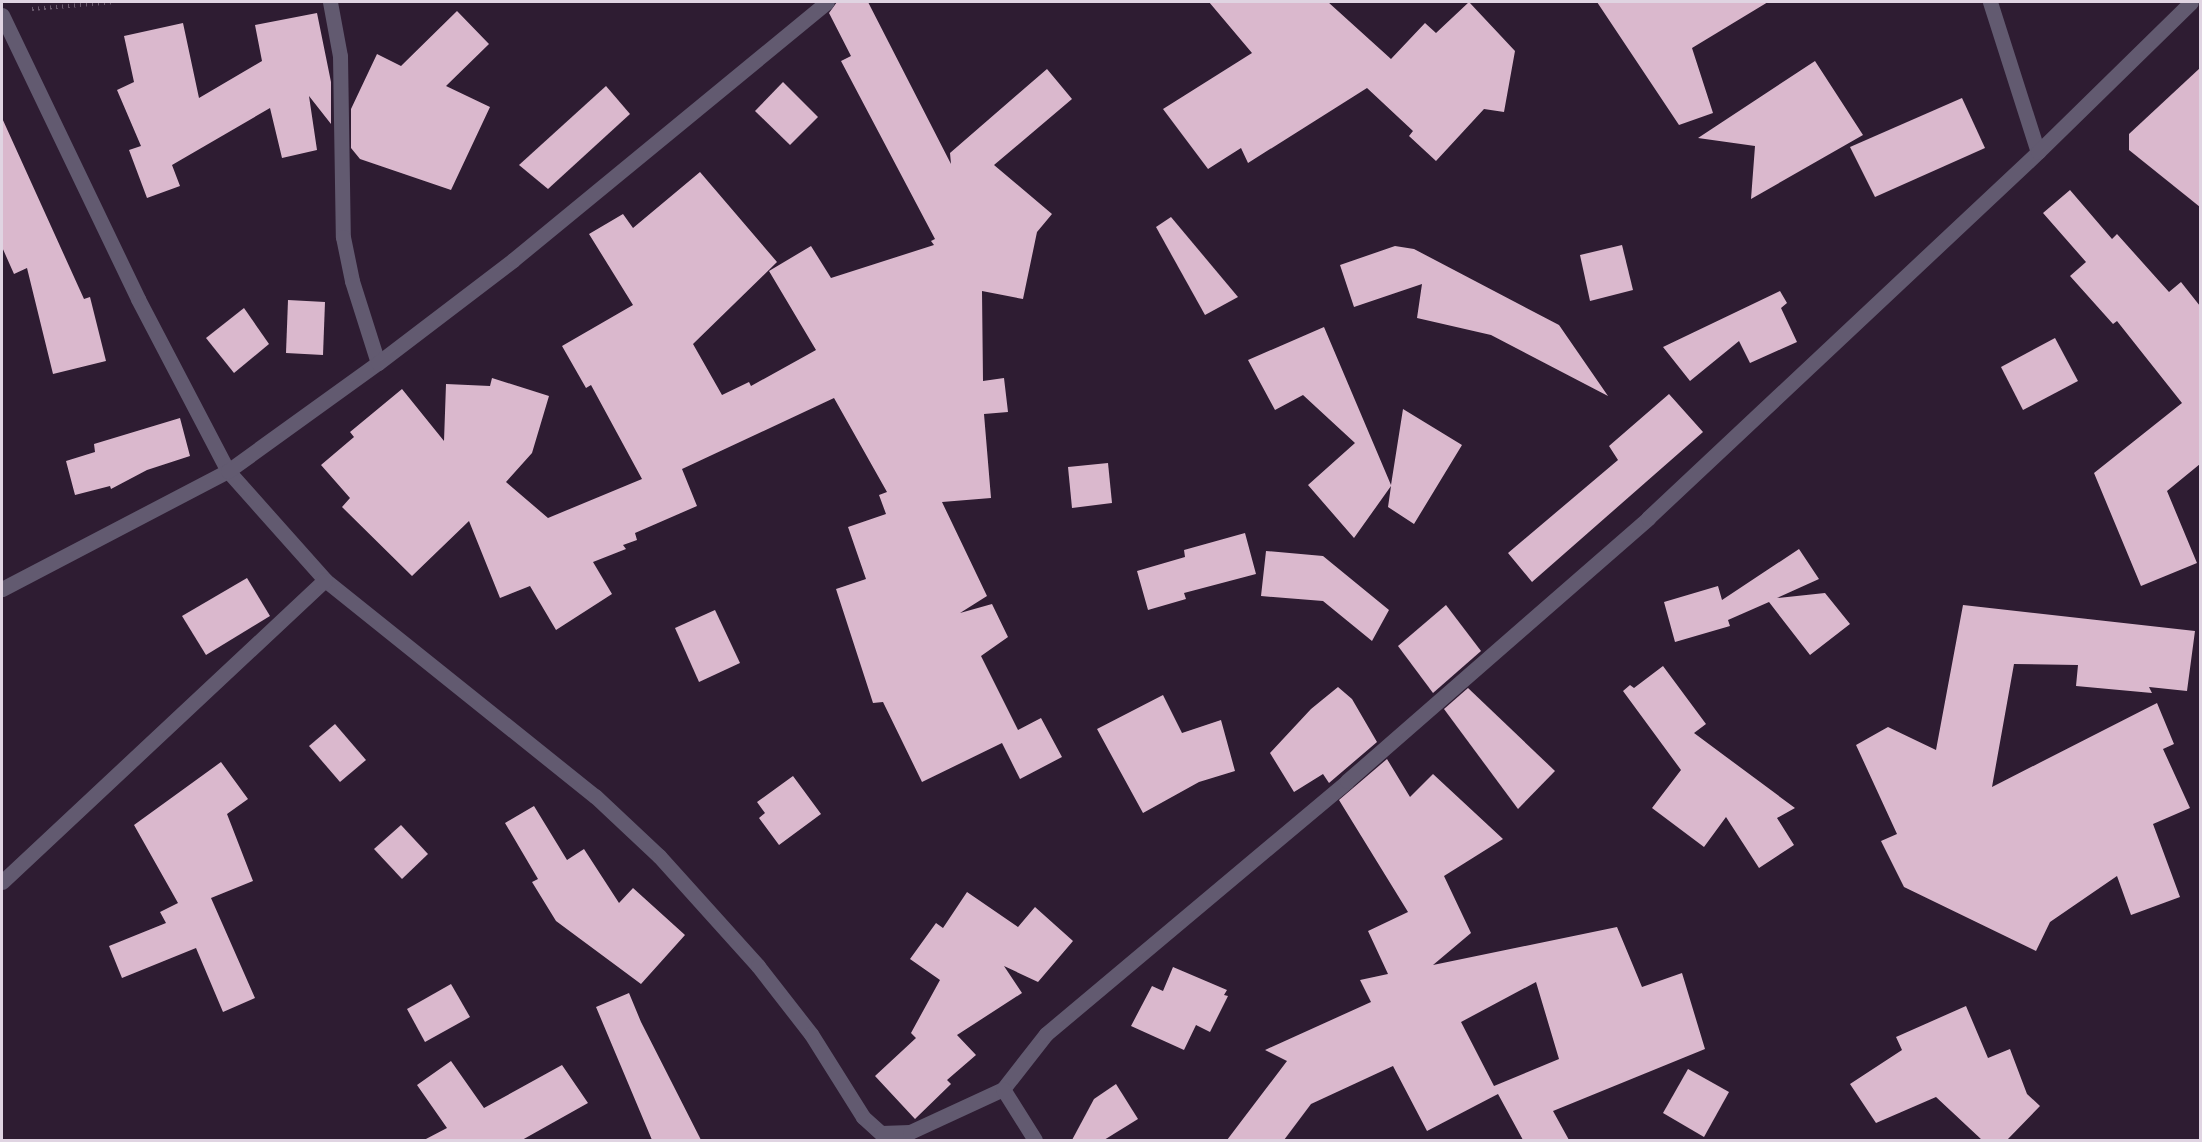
<!DOCTYPE html>
<html>
<head>
<meta charset="utf-8">
<style>
	body { margin:0 }
	#map { position:relative; width:2202px; height:1142px; overflow:hidden; background:#2e1c32; font-family:"Archivo Narrow",sans-serif }
	div>[style] { position:absolute }
	.building>* { inset:0; background:#dab8cd }
	.path>* { height:4px; margin-top:-2px; transform-origin:0; background:repeating-linear-gradient(90deg,#6b5b6e 0 1.5px,transparent 0 6px) }
	.minor>* { height:15px; margin:-7.5px; padding:0 7.5px; transform-origin:7.5px; border-radius:7.5px; background:#625a70 }
	span { translate:-50% -50%; white-space:nowrap; text-align:center; line-height:1.15; -webkit-text-stroke:6px #120a13; paint-order:stroke }
	.frame { position:absolute; inset:0; border:3px solid #e0d4e2; pointer-events:none }
</style>
</head>
<body>
<div id="map">
	<div class="building">
		<i style="clip-path:polygon(837px 2px,868px 2px,951px 164px,950px 153px,1047px 69px,1072px 99px,994px 165px,1052px 214px,1037px 232px,1023px 299px,982px 291px,983px 381px,1004px 378px,1008px 412px,984px 414px,991px 498px,942px 502px,987px 596px,960px 613px,992px 604px,1008px 637px,981px 656px,1018px 730px,1041px 718px,1062px 757px,1020px 779px,1002px 743px,922px 782px,883px 702px,873px 703px,836px 589px,866px 579px,848px 527px,886px 514px,879px 495px,887px 492px,834px 398px,682px 469px,697px 506px,635px 533px,637px 540px,623px 545px,626px 549px,593px 562px,612px 594px,556px 630px,530px 586px,500px 598px,469px 521px,412px 576px,342px 507px,350px 498px,321px 465px,354px 437px,350px 432px,402px 389px,444px 441px,446px 384px,490px 386px,492px 378px,549px 396px,532px 453px,506px 482px,548px 518px,642px 479px,591px 385px,586px 388px,562px 346px,633px 305px,589px 234px,623px 214px,633px 228px,700px 172px,777px 262px,693px 344px,722px 395px,749px 382px,751px 386px,816px 350px,769px 271px,811px 246px,831px 278px,934px 245px,931px 241px,935px 239px,841px 61px,851px 56px,829px 13px)"></i>
		<i style="clip-path:polygon(1209px 2px,1328px 2px,1391px 59px,1425px 23px,1436px 33px,1469px 2px,1515px 51px,1504px 112px,1484px 109px,1436px 161px,1409px 136px,1413px 131px,1367px 88px,1248px 163px,1241px 148px,1208px 169px,1163px 109px,1252px 53px)"></i>
		<i style="clip-path:polygon(1597px 2px,1768px 2px,1692px 48px,1713px 113px,1679px 125px)"></i>
		<i style="clip-path:polygon(457px 11px,489px 44px,446px 86px,490px 107px,451px 190px,360px 159px,351px 148px,351px 109px,377px 54px,401px 66px)"></i>
		<i style="clip-path:polygon(317px 13px,331px 82px,331px 124px,309px 96px,317px 150px,282px 158px,270px 108px,172px 165px,180px 186px,147px 198px,129px 150px,141px 146px,117px 90px,134px 82px,124px 36px,183px 23px,199px 98px,262px 61px,255px 25px)"></i>
		<i style="clip-path:polygon(1815px 61px,1863px 135px,1751px 199px,1755px 146px,1698px 138px)"></i>
		<i style="clip-path:polygon(2200px 68px,2200px 207px,2129px 150px,2129px 134px)"></i>
		<i style="clip-path:polygon(783px 82px,818px 117px,790px 145px,755px 111px)"></i>
		<i style="clip-path:polygon(606px 86px,630px 114px,548px 189px,519px 165px)"></i>
		<i style="clip-path:polygon(1962px 98px,1985px 148px,1875px 197px,1850px 147px)"></i>
		<i style="clip-path:polygon(2px 118px,84px 299px,90px 297px,106px 361px,53px 374px,27px 268px,14px 274px,2px 247px)"></i>
		<i style="clip-path:polygon(2070px 190px,2112px 239px,2117px 234px,2169px 292px,2181px 282px,2200px 306px,2200px 464px,2167px 491px,2197px 563px,2141px 586px,2094px 473px,2182px 403px,2117px 321px,2113px 324px,2070px 276px,2086px 262px,2043px 213px)"></i>
		<i style="clip-path:polygon(1171px 217px,1238px 297px,1205px 315px,1156px 227px)"></i>
		<i style="clip-path:polygon(1622px 245px,1633px 290px,1590px 301px,1580px 255px)"></i>
		<i style="clip-path:polygon(1395px 246px,1414px 249px,1559px 325px,1608px 396px,1491px 335px,1417px 318px,1422px 284px,1354px 307px,1340px 265px)"></i>
		<i style="clip-path:polygon(1780px 291px,1787px 303px,1781px 308px,1797px 342px,1750px 363px,1739px 341px,1690px 381px,1663px 347px)"></i>
		<i style="clip-path:polygon(288px 300px,325px 302px,323px 355px,286px 353px)"></i>
		<i style="clip-path:polygon(244px 308px,269px 344px,234px 373px,206px 338px)"></i>
		<i style="clip-path:polygon(1324px 327px,1391px 485px,1403px 409px,1462px 445px,1414px 524px,1388px 507px,1391px 486px,1354px 538px,1308px 485px,1355px 443px,1303px 395px,1275px 410px,1248px 360px)"></i>
		<i style="clip-path:polygon(2055px 338px,2078px 381px,2023px 410px,2001px 367px)"></i>
		<i style="clip-path:polygon(1669px 394px,1703px 432px,1532px 582px,1508px 553px,1618px 460px,1609px 446px)"></i>
		<i style="clip-path:polygon(180px 418px,190px 456px,147px 470px,111px 489px,110px 486px,75px 495px,66px 461px,95px 452px,94px 444px)"></i>
		<i style="clip-path:polygon(1108px 463px,1112px 503px,1072px 508px,1068px 467px)"></i>
		<i style="clip-path:polygon(1245px 533px,1256px 574px,1184px 593px,1186px 599px,1148px 610px,1137px 571px,1185px 557px,1184px 550px)"></i>
		<i style="clip-path:polygon(1799px 549px,1819px 579px,1777px 598px,1825px 593px,1850px 624px,1810px 655px,1769px 602px,1728px 620px,1730px 626px,1675px 642px,1664px 602px,1718px 586px,1722px 600px)"></i>
		<i style="clip-path:polygon(1266px 551px,1323px 556px,1389px 610px,1372px 641px,1323px 601px,1261px 596px)"></i>
		<i style="clip-path:polygon(247px 578px,270px 616px,206px 655px,182px 616px)"></i>
		<i style="clip-path:polygon(1446px 605px,1481px 651px,1433px 693px,1398px 646px)"></i>
		<i style="clip-path:polygon(1963px 605px,2195px 631px,2187px 691px,2149px 687px,2152px 693px,2076px 686px,2078px 665px,2014px 664px,1992px 787px,2157px 703px,2174px 744px,2163px 749px,2190px 808px,2153px 824px,2180px 897px,2131px 915px,2117px 876px,2050px 922px,2036px 951px,1904px 887px,1881px 841px,1897px 834px,1856px 745px,1888px 727px,1936px 750px)"></i>
		<i style="clip-path:polygon(715px 610px,740px 663px,699px 682px,675px 628px)"></i>
		<i style="clip-path:polygon(1663px 666px,1706px 724px,1694px 733px,1795px 808px,1777px 818px,1794px 845px,1759px 868px,1726px 817px,1704px 847px,1652px 808px,1681px 770px,1623px 691px,1630px 685px,1634px 688px)"></i>
		<i style="clip-path:polygon(1338px 687px,1352px 699px,1377px 742px,1329px 783px,1323px 774px,1294px 792px,1270px 753px,1311px 709px)"></i>
		<i style="clip-path:polygon(1468px 688px,1555px 771px,1518px 809px,1444px 709px)"></i>
		<i style="clip-path:polygon(1163px 695px,1182px 733px,1221px 720px,1235px 771px,1199px 782px,1143px 813px,1097px 729px)"></i>
		<i style="clip-path:polygon(335px 724px,366px 760px,340px 782px,309px 746px)"></i>
		<i style="clip-path:polygon(evenodd,1387px 759px,1410px 797px,1433px 774px,1503px 839px,1444px 876px,1471px 933px,1433px 965px,1617px 927px,1642px 987px,1682px 973px,1705px 1049px,1553px 1111px,1569px 1140px,1523px 1140px,1498px 1094px,1427px 1131px,1393px 1066px,1311px 1104px,1284px 1140px,1227px 1140px,1287px 1061px,1265px 1050px,1371px 1002px,1360px 980px,1388px 974px,1368px 931px,1408px 912px,1339px 800px,1387px 759px,1536px 982px,1559px 1059px,1494px 1086px,1461px 1022px,1536px 982px)"></i>
		<i style="clip-path:polygon(221px 762px,248px 799px,227px 814px,253px 881px,211px 898px,255px 998px,223px 1012px,196px 948px,122px 978px,109px 946px,166px 923px,160px 912px,178px 903px,134px 825px)"></i>
		<i style="clip-path:polygon(793px 776px,821px 814px,779px 845px,759px 818px,765px 813px,757px 802px)"></i>
		<i style="clip-path:polygon(534px 806px,567px 860px,584px 849px,619px 903px,633px 888px,685px 935px,641px 984px,556px 921px,532px 882px,538px 879px,505px 823px)"></i>
		<i style="clip-path:polygon(401px 825px,428px 854px,402px 879px,374px 849px)"></i>
		<i style="clip-path:polygon(967px 892px,1018px 927px,1035px 907px,1073px 941px,1038px 982px,1004px 966px,1022px 993px,957px 1035px,976px 1055px,947px 1080px,951px 1084px,915px 1119px,875px 1076px,916px 1038px,911px 1033px,940px 980px,910px 959px,936px 923px,943px 928px)"></i>
		<i style="clip-path:polygon(1173px 967px,1227px 990px,1224px 995px,1228px 996px,1210px 1032px,1196px 1025px,1184px 1050px,1131px 1026px,1152px 986px,1163px 991px)"></i>
		<i style="clip-path:polygon(451px 984px,470px 1017px,425px 1042px,407px 1009px)"></i>
		<i style="clip-path:polygon(629px 993px,641px 1022px,701px 1140px,652px 1140px,596px 1007px)"></i>
		<i style="clip-path:polygon(1966px 1006px,1988px 1058px,2010px 1049px,2027px 1094px,2040px 1106px,2007px 1140px,1982px 1140px,1936px 1097px,1876px 1123px,1850px 1084px,1902px 1050px,1896px 1037px)"></i>
		<i style="clip-path:polygon(451px 1061px,484px 1108px,562px 1065px,588px 1103px,522px 1140px,424px 1140px,447px 1128px,417px 1085px)"></i>
		<i style="clip-path:polygon(1688px 1069px,1729px 1092px,1704px 1137px,1663px 1113px)"></i>
		<i style="clip-path:polygon(1116px 1084px,1138px 1119px,1104px 1140px,1072px 1140px,1094px 1099px)"></i>
	</div>
	<div class="path">
		<i style="left:32px;top:9px;width:84px;rotate:-4.8deg"></i>
	</div>
	<div class="minor">
		<i style="left:330px;top:2px;width:55px;rotate:79.5deg"></i>
		<i style="left:340px;top:56px;width:181px;rotate:89.1deg"></i>
		<i style="left:343px;top:237px;width:45px;rotate:78.4deg"></i>
		<i style="left:352px;top:281px;width:86px;rotate:72.4deg"></i>
		<i style="left:1990px;top:2px;width:157px;rotate:72.3deg"></i>
		<i style="left:2px;top:15px;width:315px;rotate:64.4deg"></i>
		<i style="left:138px;top:299px;width:194px;rotate:62.4deg"></i>
		<i style="left:228px;top:471px;width:146px;rotate:48.3deg"></i>
		<i style="left:325px;top:580px;width:346px;rotate:38.7deg"></i>
		<i style="left:595px;top:796px;width:88px;rotate:43.2deg"></i>
		<i style="left:659px;top:856px;width:148px;rotate:48deg"></i>
		<i style="left:758px;top:966px;width:86px;rotate:52.1deg"></i>
		<i style="left:811px;top:1034px;width:98px;rotate:57.9deg"></i>
		<i style="left:863px;top:1117px;width:24px;rotate:42deg"></i>
		<i style="left:881px;top:1133px;width:29px;rotate:-2deg"></i>
		<i style="left:910px;top:1132px;width:102px;rotate:-24.8deg"></i>
		<i style="left:1003px;top:1089px;width:70px;rotate:-52deg"></i>
		<i style="left:1046px;top:1034px;width:393px;rotate:-40deg"></i>
		<i style="left:1347px;top:781px;width:400px;rotate:-41.1deg"></i>
		<i style="left:1648px;top:518px;width:535px;rotate:-43.18deg"></i>
		<i style="left:2038px;top:152px;width:214px;rotate:-44.4deg"></i>
		<i style="left:2px;top:589px;width:255px;rotate:-27.6deg"></i>
		<i style="left:228px;top:471px;width:185px;rotate:-35.8deg"></i>
		<i style="left:378px;top:363px;width:170px;rotate:-37.3deg"></i>
		<i style="left:513px;top:260px;width:406px;rotate:-39.4deg"></i>
		<i style="left:2px;top:882px;width:442px;rotate:-43.1deg"></i>
		<i style="left:1003px;top:1089px;width:60px;rotate:57.9deg"></i>
	</div>
	<div class="frame"></div>
</div>
</body>
</html>
